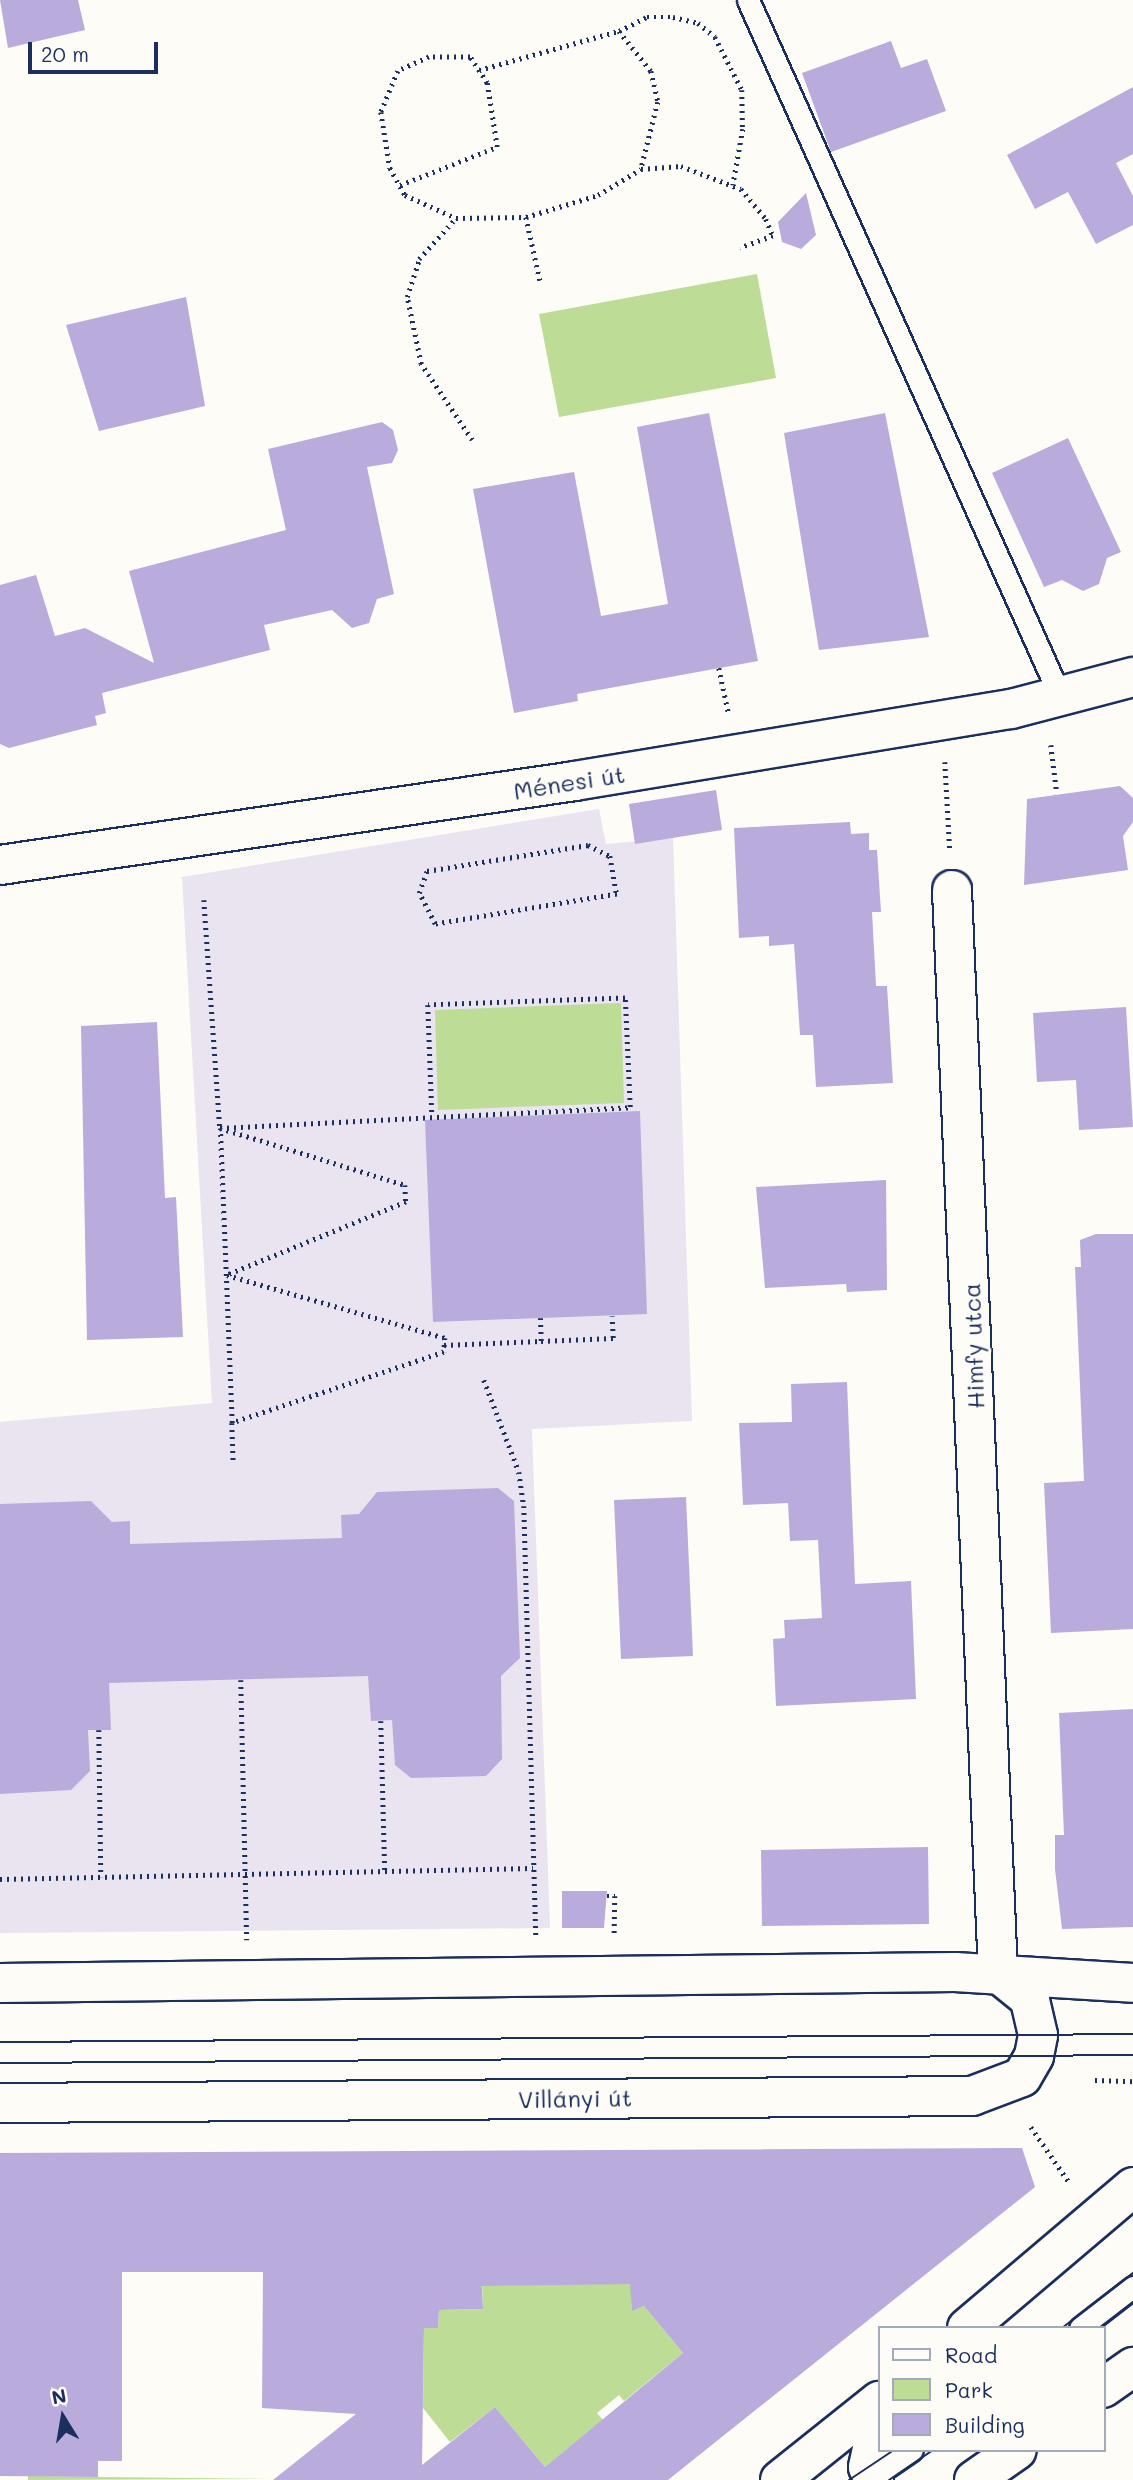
<!DOCTYPE html>
<html>
<head>
<meta charset="utf-8">
<style>
	body { margin:0 }
	#map { position:relative; width:1133px; height:2480px; overflow:hidden; background:#fdfcf7; font-family:Mali,sans-serif }
	div>[style] { position:absolute }
	.built>* { inset:0; background:#e9e4ef }
	.green>* { inset:0; background:#bddd96 }
	.building>* { inset:0; background:#b9acdd }
	.path>* { height:4.5px; margin-top:-2.25px; transform-origin:0; background:repeating-linear-gradient(90deg,#1b2f5e 0 2px,transparent 0 7px) }
	.roads { filter:drop-shadow(2px 0 #1b2f5e) drop-shadow(-2px 0 #1b2f5e) drop-shadow(0 2px #1b2f5e) drop-shadow(0 -2px #1b2f5e) }
	.service>* { height:21px; margin:-10.5px; padding:0 10.5px; transform-origin:10.5px; border-radius:10.5px; background:#fdfcf7 }
	.minor>* { height:38px; margin:-19px; padding:0 19px; transform-origin:19px; border-radius:19px; background:#fdfcf7 }
	.tertiary>* { height:38px; margin:-19px; padding:0 19px; transform-origin:19px; border-radius:19px; background:#fdfcf7 }
	.secondary>* { height:38px; margin:-19px; padding:0 19px; transform-origin:19px; border-radius:19px; background:#fdfcf7 }
	.tram>* { height:2px; margin:-1px; padding:0 1px; transform-origin:1px; border-radius:1px; background:#1b2f5e }
	span { translate:-50% -50%; white-space:nowrap; text-align:center; line-height:1.15; -webkit-text-stroke:6px #fdfcf7; paint-order:stroke }
	.street-label { font-size:24px; color:#1b2f5e }
	.legend { position:absolute; left:878px; top:2326px; width:228px; height:126px; box-sizing:border-box; background:#fdfcf7; border:2px solid #a3aaba; margin:0; padding:9px 12px; list-style:none; font-size:21px; color:#1b2f5e }
	.legend li { display:flex; align-items:center; gap:14px; height:35px }
	.legend b { width:35px; border:2px solid #a3aaba }
	.north { position:absolute; left:28px; top:2382px; width:70px; height:70px; -webkit-text-stroke:5px #fdfcf7; paint-order:stroke; rotate:349deg; font-size:19px; font-weight:700; line-height:28px; text-align:center; color:#1b2f5e }
	.north::after { content:''; display:block; margin:auto; width:24px; height:32px; background:#1b2f5e; clip-path:polygon(50% 0,100% 100%,50% 72%,0 100%) }
	.scale { position:absolute; left:28px; top:42px; width:130px; height:32px; box-sizing:border-box; border:4px solid #1b2f5e; border-top:0; padding-left:9px; font-size:21px; line-height:24px; white-space:nowrap; color:#1b2f5e; -webkit-text-stroke:5px #fdfcf7; paint-order:stroke }
</style>
</head>
<body>
<div id="map">
	<div class="built">
		<i style="clip-path:polygon(599px 809px,606px 844px,673px 838px,692px 1421px,532px 1429px,550px 1928px,0 1933px,0 1422px,212px 1403px,182px 877px)"></i>
	</div>
	<div class="green">
		<i style="clip-path:polygon(757px 274px,776px 378px,559px 417px,539px 314px)"></i>
		<i style="clip-path:polygon(621px 1003px,624px 1103px,438px 1110px,435px 1010px)"></i>
		<i style="clip-path:polygon(481px 2240px,630px 2269px,632px 2310px,644px 2306px,683px 2353px,624px 2401px,619px 2395px,597px 2413px,603px 2420px,545px 2467px,495px 2407px,450px 2442px,423px 2408px,424px 2328px,438px 2328px,439px 2310px,483px 2309px)"></i>
		<i style="clip-path:polygon(28px 2476px,98px 2477px,274px 2479px,28px 2480px)"></i>
	</div>
	<div class="building">
		<i style="clip-path:polygon(0 0,78px 0,85px 30px,8px 48px)"></i>
		<i style="clip-path:polygon(891px 41px,901px 68px,927px 59px,946px 111px,831px 152px,802px 73px)"></i>
		<i style="clip-path:polygon(1133px 87px,1133px 154px,1116px 163px,1133px 196px,1133px 225px,1096px 244px,1068px 192px,1035px 209px,1007px 155px)"></i>
		<i style="clip-path:polygon(806px 193px,816px 235px,801px 249px,782px 242px,778px 222px)"></i>
		<i style="clip-path:polygon(186px 297px,205px 406px,99px 431px,66px 325px)"></i>
		<i style="clip-path:polygon(709px 413px,758px 661px,577px 694px,578px 701px,514px 713px,473px 489px,574px 472px,601px 616px,668px 604px,637px 427px)"></i>
		<i style="clip-path:polygon(885px 413px,929px 637px,819px 650px,784px 433px)"></i>
		<i style="clip-path:polygon(382px 422px,393px 430px,398px 450px,392px 463px,367px 467px,394px 594px,377px 599px,369px 623px,352px 628px,332px 610px,264px 625px,270px 650px,102px 693px,106px 713px,95px 716px,97px 725px,9px 748px,0 744px,0 585px,36px 575px,55px 636px,85px 628px,154px 663px,129px 571px,286px 530px,268px 449px)"></i>
		<i style="clip-path:polygon(1068px 438px,1121px 552px,1107px 558px,1099px 584px,1083px 591px,1062px 580px,1044px 587px,992px 473px)"></i>
		<i style="clip-path:polygon(1120px 786px,1133px 798px,1133px 822px,1123px 836px,1128px 870px,1024px 885px,1027px 799px)"></i>
		<i style="clip-path:polygon(716px 790px,722px 830px,635px 844px,629px 804px)"></i>
		<i style="clip-path:polygon(850px 822px,851px 834px,869px 833px,869px 850px,877px 850px,881px 912px,872px 912px,876px 986px,887px 986px,893px 1083px,816px 1087px,813px 1035px,800px 1035px,794px 944px,769px 946px,769px 936px,739px 938px,734px 828px)"></i>
		<i style="clip-path:polygon(1126px 1007px,1133px 1127px,1079px 1130px,1076px 1080px,1037px 1082px,1033px 1013px)"></i>
		<i style="clip-path:polygon(157px 1022px,165px 1198px,176px 1197px,183px 1337px,87px 1340px,81px 1026px)"></i>
		<i style="clip-path:polygon(640px 1111px,647px 1314px,433px 1322px,425px 1120px)"></i>
		<i style="clip-path:polygon(886px 1180px,887px 1290px,847px 1292px,846px 1284px,765px 1288px,756px 1187px)"></i>
		<i style="clip-path:polygon(1096px 1234px,1133px 1234px,1133px 1629px,1051px 1633px,1044px 1483px,1084px 1481px,1075px 1267px,1081px 1267px,1080px 1240px)"></i>
		<i style="clip-path:polygon(847px 1382px,855px 1584px,911px 1581px,916px 1699px,776px 1706px,773px 1639px,785px 1638px,784px 1620px,822px 1618px,818px 1540px,790px 1541px,788px 1503px,743px 1505px,739px 1423px,792px 1422px,791px 1384px)"></i>
		<i style="clip-path:polygon(498px 1488px,514px 1501px,520px 1658px,501px 1676px,502px 1759px,486px 1776px,411px 1778px,395px 1765px,392px 1720px,371px 1721px,368px 1676px,109px 1683px,111px 1730px,88px 1730px,90px 1771px,71px 1790px,0 1794px,0 1504px,91px 1501px,112px 1522px,130px 1521px,130px 1544px,342px 1538px,341px 1515px,359px 1514px,377px 1492px)"></i>
		<i style="clip-path:polygon(686px 1497px,693px 1656px,621px 1659px,614px 1500px)"></i>
		<i style="clip-path:polygon(1133px 1709px,1133px 1927px,1062px 1929px,1055px 1869px,1055px 1835px,1064px 1835px,1059px 1713px)"></i>
		<i style="clip-path:polygon(928px 1847px,929px 1924px,762px 1926px,761px 1850px)"></i>
		<i style="clip-path:polygon(562px 1891px,607px 1891px,604px 1928px,562px 1928px)"></i>
		<i style="clip-path:polygon(evenodd,1022px 2148px,1035px 2187px,668px 2480px,273px 2480px,356px 2414px,262px 2408px,263px 2272px,122px 2272px,122px 2461px,98px 2461px,98px 2477px,0 2476px,0 2153px,1022px 2148px,630px 2284px,632px 2311px,644px 2306px,683px 2353px,545px 2467px,495px 2407px,422px 2465px,424px 2328px,438px 2328px,439px 2310px,483px 2309px,482px 2286px,630px 2284px)"></i>
	</div>
	<div class="path">
		<i style="left:619px;top:31px;width:31px;rotate:-27deg"></i>
		<i style="left:647px;top:17px;width:26px"></i>
		<i style="left:673px;top:17px;width:26px;rotate:13deg"></i>
		<i style="left:698px;top:23px;width:22px;rotate:39deg"></i>
		<i style="left:715px;top:37px;width:59px;rotate:63deg"></i>
		<i style="left:742px;top:90px;width:39px;rotate:89deg"></i>
		<i style="left:743px;top:129px;width:57px;rotate:100.1deg"></i>
		<i style="left:479px;top:70px;width:145px;rotate:-15.6deg"></i>
		<i style="left:619px;top:31px;width:51px;rotate:51.3deg"></i>
		<i style="left:651px;top:71px;width:32px;rotate:77deg"></i>
		<i style="left:658px;top:102px;width:69px;rotate:104.2deg"></i>
		<i style="left:400px;top:185px;width:104px;rotate:-21.4deg"></i>
		<i style="left:497px;top:147px;width:65px;rotate:-98.9deg"></i>
		<i style="left:487px;top:83px;width:31px;rotate:-123deg"></i>
		<i style="left:470px;top:57px;width:41px;rotate:180deg"></i>
		<i style="left:429px;top:57px;width:34px;rotate:156deg"></i>
		<i style="left:398px;top:71px;width:44px;rotate:112.5deg"></i>
		<i style="left:381px;top:112px;width:57px;rotate:80.9deg"></i>
		<i style="left:390px;top:168px;width:31px;rotate:61deg"></i>
		<i style="left:405px;top:195px;width:56px;rotate:24.3deg"></i>
		<i style="left:526px;top:217px;width:75px;rotate:-17deg"></i>
		<i style="left:598px;top:195px;width:50px;rotate:-31.2deg"></i>
		<i style="left:641px;top:169px;width:40px;rotate:-4.3deg"></i>
		<i style="left:681px;top:166px;width:64px;rotate:21deg"></i>
		<i style="left:741px;top:189px;width:39px;rotate:50deg"></i>
		<i style="left:766px;top:219px;width:18px;rotate:68deg"></i>
		<i style="left:773px;top:236px;width:35px;rotate:160deg"></i>
		<i style="left:472px;top:440px;width:92px;rotate:-123.9deg"></i>
		<i style="left:421px;top:364px;width:68px;rotate:-101.8deg"></i>
		<i style="left:407px;top:297px;width:40px;rotate:-72deg"></i>
		<i style="left:419px;top:259px;width:55px;rotate:-47.9deg"></i>
		<i style="left:456px;top:218px;width:70px;rotate:-0.8deg"></i>
		<i style="left:526px;top:217px;width:65px;rotate:77.5deg"></i>
		<i style="left:719px;top:668px;width:48px;rotate:78deg"></i>
		<i style="left:1051px;top:745px;width:49px;rotate:83deg"></i>
		<i style="left:945px;top:762px;width:89px;rotate:86.8deg"></i>
		<i style="left:588px;top:845px;width:25px;rotate:27deg"></i>
		<i style="left:610px;top:856px;width:39px;rotate:80deg"></i>
		<i style="left:617px;top:894px;width:184px;rotate:170.6deg"></i>
		<i style="left:435px;top:924px;width:35px;rotate:-117deg"></i>
		<i style="left:419px;top:893px;width:23px;rotate:-70deg"></i>
		<i style="left:427px;top:871px;width:163px;rotate:-9.2deg"></i>
		<i style="left:204px;top:900px;width:229px;rotate:86deg"></i>
		<i style="left:220px;top:1128px;width:194px;rotate:17.1deg"></i>
		<i style="left:405px;top:1185px;width:17px;rotate:87deg"></i>
		<i style="left:406px;top:1202px;width:193px;rotate:157.8deg"></i>
		<i style="left:227px;top:1275px;width:227px;rotate:16.1deg"></i>
		<i style="left:445px;top:1338px;width:14px;rotate:94deg"></i>
		<i style="left:444px;top:1352px;width:224px;rotate:161.5deg"></i>
		<i style="left:232px;top:1423px;width:37px;rotate:88deg"></i>
		<i style="left:541px;top:1341px;width:72px;rotate:-2.4deg"></i>
		<i style="left:613px;top:1338px;width:22px;rotate:-93deg"></i>
		<i style="left:444px;top:1345px;width:97px;rotate:-2.4deg"></i>
		<i style="left:541px;top:1341px;width:23px;rotate:-92deg"></i>
		<i style="left:484px;top:1380px;width:98px;rotate:69.2deg"></i>
		<i style="left:519px;top:1472px;width:34px;rotate:82deg"></i>
		<i style="left:524px;top:1506px;width:429px;rotate:88.4deg"></i>
		<i style="left:232px;top:1423px;width:295px;rotate:-92.3deg"></i>
		<i style="left:220px;top:1128px;width:411px;rotate:-2.9deg"></i>
		<i style="left:630px;top:1107px;width:109px;rotate:-92.6deg"></i>
		<i style="left:625px;top:998px;width:197px;rotate:178deg"></i>
		<i style="left:428px;top:1005px;width:110px;rotate:87.9deg"></i>
		<i style="left:241px;top:1680px;width:260px;rotate:88.7deg"></i>
		<i style="left:381px;top:1721px;width:150px;rotate:88.5deg"></i>
		<i style="left:99px;top:1730px;width:147px;rotate:89.2deg"></i>
		<i style="left:0;top:1879px;width:533px;rotate:-1.18deg"></i>
		<i style="left:607px;top:1896px;width:8px"></i>
		<i style="left:615px;top:1896px;width:39px;rotate:91deg"></i>
		<i style="left:1095px;top:2080px;width:38px;rotate:2deg"></i>
		<i style="left:1031px;top:2127px;width:67px;rotate:55.4deg"></i>
	</div>
	<div class="roads">
		<div class="service">
			<i style="left:748px;top:0;width:765px;rotate:65.85deg"></i>
			<i style="left:1080px;top:2328px;width:67px;rotate:-37.7deg"></i>
			<i style="left:868px;top:2480px;width:53px;rotate:-34.3deg"></i>
		</div>
		<div class="minor">
			<i style="left:0;top:865px;width:581px;rotate:-8.31deg"></i>
			<i style="left:575px;top:781px;width:442px;rotate:-9.4deg"></i>
			<i style="left:1011px;top:709px;width:126px;rotate:-14.7deg"></i>
			<i style="left:952px;top:890px;width:1084px;rotate:87.57deg"></i>
			<i style="left:874px;top:2480px;width:14px;rotate:-115deg"></i>
			<i style="left:868px;top:2467px;width:52px;rotate:-77.8deg"></i>
		</div>
		<div class="tertiary">
			<i style="left:0;top:1983px;width:955px;rotate:-0.66deg"></i>
			<i style="left:955px;top:1972px;width:178px;rotate:3.5deg"></i>
			<i style="left:0;top:2103px;width:972px;rotate:-0.41deg"></i>
			<i style="left:972px;top:2096px;width:53px;rotate:-20.8deg"></i>
			<i style="left:1022px;top:2077px;width:24px;rotate:-60deg"></i>
			<i style="left:1034px;top:2056px;width:21px;rotate:-79deg"></i>
			<i style="left:1038px;top:2035px;width:37px;rotate:-103deg"></i>
			<i style="left:1030px;top:1999px;width:41px;rotate:-140.9deg"></i>
		</div>
		<div class="secondary">
			<i style="left:967px;top:2328px;width:218px;rotate:-40.3deg"></i>
			<i style="left:1103px;top:2388px;width:37px;rotate:-35deg"></i>
			<i style="left:780px;top:2480px;width:127px;rotate:-38.6deg"></i>
			<i style="left:974px;top:2480px;width:52px;rotate:-34.9deg"></i>
		</div>
	</div>
	<div class="tram">
		<i style="left:0;top:2042px;width:1133px;rotate:-0.4deg"></i>
		<i style="left:0;top:2063px;width:1133px;rotate:-0.4deg"></i>
		<i style="left:1062px;top:2328px;width:90px;rotate:-37.8deg"></i>
		<i style="left:1099px;top:2328px;width:43px;rotate:-37.4deg"></i>
		<i style="left:849px;top:2480px;width:54px;rotate:-33.7deg"></i>
		<i style="left:889px;top:2480px;width:53px;rotate:-34.3deg"></i>
	</div>
	<div class="street-label">
		<span style="left:569px;top:782px;rotate:-9deg">Ménesi út</span>
		<span style="left:973px;top:1346px;rotate:-92deg">Himfy utca</span>
		<span style="left:575px;top:2098px;rotate:-1deg">Villányi út</span>
	</div>
	<ul class="legend">
	<li><b style="height:9px;background:#fdfcf7"></b>Road</li>
	<li><b style="height:19px;background:#bddd96"></b>Park</li>
	<li><b style="height:19px;background:#b9acdd"></b>Building</li>
	</ul>
	<div class="north">N</div>
	<div class="scale">20 m</div>
</div>
</body>
</html>
